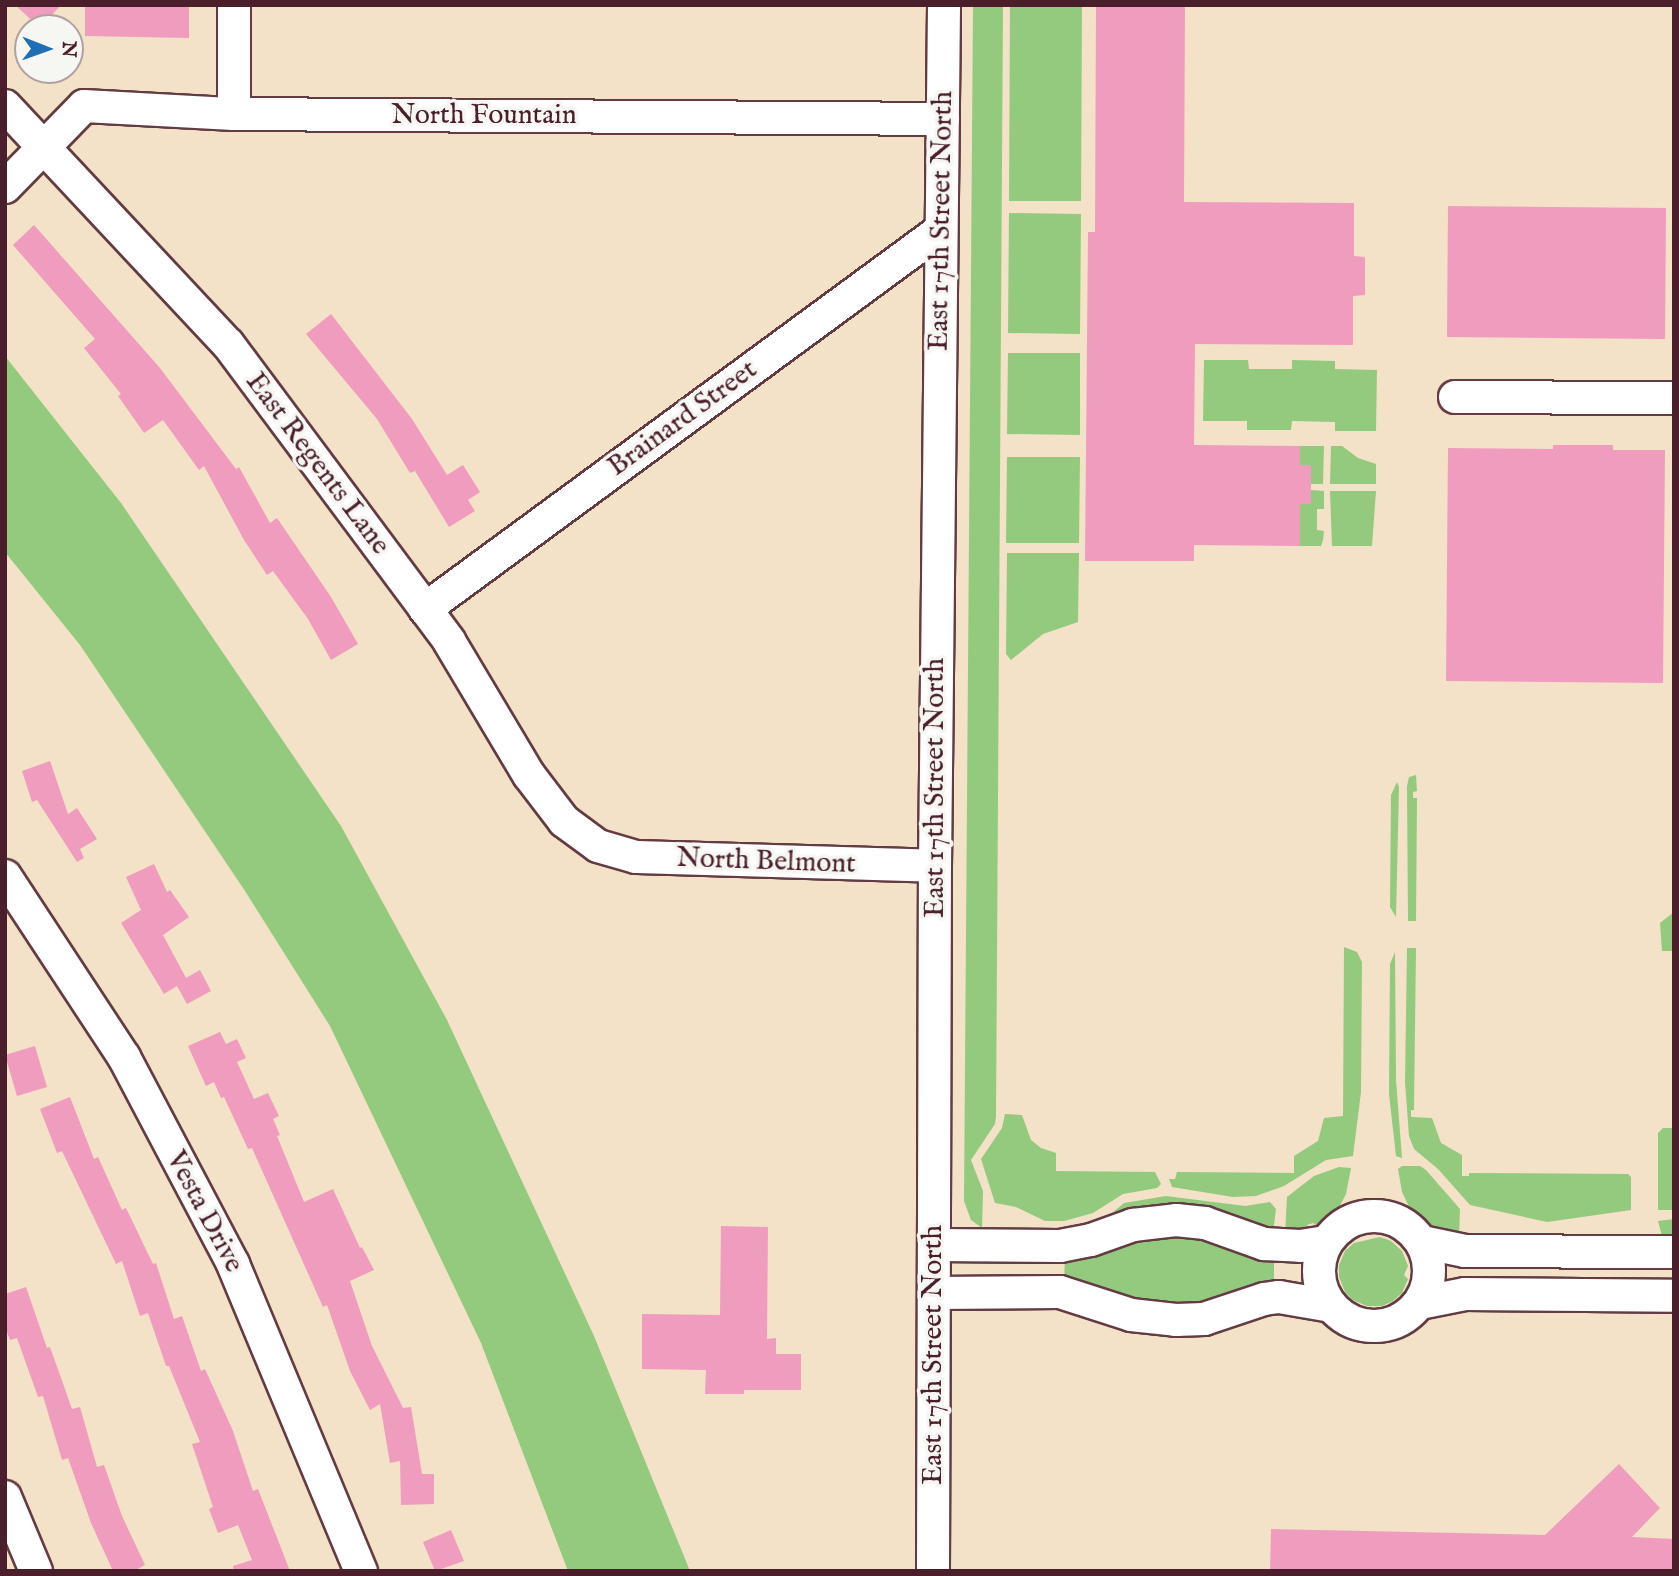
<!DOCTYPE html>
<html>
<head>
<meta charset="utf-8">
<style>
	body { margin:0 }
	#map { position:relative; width:1679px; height:1576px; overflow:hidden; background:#f3e1c8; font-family:"IM FELL English",serif }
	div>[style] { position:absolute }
	.green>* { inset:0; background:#93ca7d }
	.building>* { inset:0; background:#f09cbf }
	.roads { filter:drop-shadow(2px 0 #633c43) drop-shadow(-2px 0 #633c43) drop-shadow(0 2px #633c43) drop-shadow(0 -2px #633c43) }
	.minor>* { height:32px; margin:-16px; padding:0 16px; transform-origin:16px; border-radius:16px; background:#fff }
	.minor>.ring { margin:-16px; padding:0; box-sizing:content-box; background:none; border:32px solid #fff; border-radius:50% }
	span { translate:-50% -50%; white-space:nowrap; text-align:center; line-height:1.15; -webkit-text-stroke:7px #f6f6f2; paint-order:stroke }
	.street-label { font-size:28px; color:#4a1f2b }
	.frame { position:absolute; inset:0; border:7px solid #4a1f2b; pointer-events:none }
	.north { position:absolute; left:14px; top:14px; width:70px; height:70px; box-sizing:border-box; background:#f6f6f2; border:2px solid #b1a0a2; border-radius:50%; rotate:91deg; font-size:19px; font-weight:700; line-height:28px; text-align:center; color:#4a1f2b }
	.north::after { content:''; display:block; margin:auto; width:24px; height:32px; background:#1f6fb2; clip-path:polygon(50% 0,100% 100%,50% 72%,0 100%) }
</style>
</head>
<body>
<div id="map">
	<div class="green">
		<i style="clip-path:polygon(973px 5px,1003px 5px,996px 1116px,995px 1124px,971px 1160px,983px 1191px,982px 1228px,971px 1220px,964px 1201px)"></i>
		<i style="clip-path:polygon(1010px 5px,1082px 5px,1081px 201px,1009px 201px)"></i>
		<i style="clip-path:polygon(1009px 213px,1081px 214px,1080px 334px,1008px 333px)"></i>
		<i style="clip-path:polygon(1008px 353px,1080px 353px,1080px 435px,1007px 434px)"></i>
		<i style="clip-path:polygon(5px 356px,121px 503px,341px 826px,447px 1020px,594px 1336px,690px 1571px,568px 1571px,481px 1343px,330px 1026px,245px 891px,80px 645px,5px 552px)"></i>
		<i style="clip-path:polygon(1204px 360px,1248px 360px,1249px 369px,1292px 369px,1292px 360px,1335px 361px,1335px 369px,1377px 370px,1376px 431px,1335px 431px,1335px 422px,1292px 421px,1291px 430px,1247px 430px,1247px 421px,1203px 421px)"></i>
		<i style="clip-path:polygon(1300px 446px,1324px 446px,1323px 484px,1311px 484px,1311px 465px,1300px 465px)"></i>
		<i style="clip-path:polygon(1331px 446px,1342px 446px,1358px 458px,1376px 464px,1376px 484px,1330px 484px)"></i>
		<i style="clip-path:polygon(1007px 457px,1080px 457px,1079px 543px,1006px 543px)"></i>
		<i style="clip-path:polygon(1311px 490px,1324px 491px,1324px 509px,1317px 509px,1317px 530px,1324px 531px,1323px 540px,1321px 546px,1300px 546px,1300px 504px,1311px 504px)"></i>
		<i style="clip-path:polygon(1330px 491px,1376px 491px,1372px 546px,1332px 546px)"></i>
		<i style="clip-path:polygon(1007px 553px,1079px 553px,1078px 622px,1043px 634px,1011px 660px,1006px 654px)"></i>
		<i style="clip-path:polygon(1416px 775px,1417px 791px,1413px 792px,1413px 798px,1417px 798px,1416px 921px,1408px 921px,1407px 786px,1409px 777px)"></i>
		<i style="clip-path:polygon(1397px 782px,1399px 787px,1396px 917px,1390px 907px,1391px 795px)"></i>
		<i style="clip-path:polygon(1674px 912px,1674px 951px,1662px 951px,1660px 923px)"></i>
		<i style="clip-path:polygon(1344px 947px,1357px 952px,1362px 962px,1361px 1092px,1353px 1156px,1326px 1160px,1284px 1186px,1256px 1196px,1233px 1197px,1172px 1187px,1169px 1179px,1175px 1179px,1177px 1172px,1294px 1173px,1294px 1156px,1318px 1141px,1324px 1118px,1343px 1116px)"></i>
		<i style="clip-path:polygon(1407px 948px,1416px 948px,1414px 1110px,1411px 1110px,1411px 1117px,1432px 1118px,1441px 1143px,1462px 1155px,1462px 1176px,1469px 1176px,1469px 1173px,1628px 1174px,1631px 1177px,1631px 1210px,1547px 1222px,1470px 1205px,1438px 1169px,1414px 1149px,1409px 1136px,1405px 1082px)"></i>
		<i style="clip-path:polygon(1395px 952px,1396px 1080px,1402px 1158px,1396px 1156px,1389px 1094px,1390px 964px)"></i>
		<i style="clip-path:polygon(1005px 1114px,1022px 1115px,1031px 1140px,1041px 1148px,1056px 1153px,1056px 1171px,1155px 1172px,1161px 1184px,1157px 1188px,1123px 1194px,1093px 1213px,1064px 1221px,1045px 1221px,1016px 1207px,995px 1203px,981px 1159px,1002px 1128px)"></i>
		<i style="clip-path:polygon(1663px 1128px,1674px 1128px,1674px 1210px,1658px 1210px,1658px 1133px)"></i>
		<i style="clip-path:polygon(1402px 1166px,1420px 1166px,1426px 1170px,1460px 1209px,1459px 1238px,1435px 1232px,1414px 1217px,1402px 1192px,1398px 1169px)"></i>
		<i style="clip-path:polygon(1339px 1167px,1351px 1168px,1346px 1194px,1335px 1215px,1319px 1227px,1313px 1223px,1307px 1225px,1306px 1231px,1285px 1234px,1287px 1197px,1314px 1176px)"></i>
		<i style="clip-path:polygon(1166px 1196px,1245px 1206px,1270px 1202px,1276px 1209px,1273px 1233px,1105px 1219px,1124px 1203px)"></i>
		<i style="clip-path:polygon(1674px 1219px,1674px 1240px,1662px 1236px,1658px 1221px)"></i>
		<i style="clip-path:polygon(1190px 1235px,1274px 1256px,1274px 1287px,1211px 1304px,1208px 1299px,1202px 1300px,1202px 1305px,1158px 1307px,1064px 1282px,1065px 1257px,1128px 1240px)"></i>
		<i style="clip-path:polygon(1380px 1237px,1391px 1241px,1402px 1251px,1408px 1266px,1404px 1275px,1408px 1279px,1402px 1293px,1393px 1301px,1382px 1306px,1367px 1306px,1353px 1300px,1345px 1292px,1339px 1277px,1339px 1265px,1345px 1251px,1354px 1243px)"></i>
	</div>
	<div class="building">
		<i style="clip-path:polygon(15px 5px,61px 5px,40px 28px)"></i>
		<i style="clip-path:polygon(85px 5px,189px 5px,189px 38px,85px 36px)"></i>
		<i style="clip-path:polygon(1096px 5px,1185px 5px,1184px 202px,1354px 203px,1354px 256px,1365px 257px,1365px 295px,1353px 296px,1353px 345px,1195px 344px,1194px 445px,1300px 446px,1300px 465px,1311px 465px,1311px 504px,1300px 504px,1300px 546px,1194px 545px,1194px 561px,1085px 561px,1088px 232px,1095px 232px)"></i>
		<i style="clip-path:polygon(1448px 206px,1666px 208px,1665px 339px,1447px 337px)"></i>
		<i style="clip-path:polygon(34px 225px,160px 368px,236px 469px,239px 467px,270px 523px,277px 518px,331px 597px,358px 644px,331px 660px,308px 619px,273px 571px,267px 575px,244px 540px,204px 466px,199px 470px,163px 420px,144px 433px,118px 396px,121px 394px,84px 348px,95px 339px,13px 245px)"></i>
		<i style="clip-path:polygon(331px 314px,412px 419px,447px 475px,463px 465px,480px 492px,468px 500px,475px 511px,449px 527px,415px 471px,410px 473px,377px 419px,306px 334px)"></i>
		<i style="clip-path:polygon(1553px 445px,1613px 445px,1613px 450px,1665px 450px,1663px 683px,1446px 681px,1448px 448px,1553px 449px)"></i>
		<i style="clip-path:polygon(50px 761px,68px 814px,77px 808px,97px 839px,80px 849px,84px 858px,77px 862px,37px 800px,32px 802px,22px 771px)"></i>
		<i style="clip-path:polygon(154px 864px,167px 892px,170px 890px,189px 917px,163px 935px,186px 978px,200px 970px,211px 991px,187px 1004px,177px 986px,164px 994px,121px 923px,141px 910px,126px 877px)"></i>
		<i style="clip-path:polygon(220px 1032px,226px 1044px,237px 1039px,246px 1058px,237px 1062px,254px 1099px,268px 1093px,279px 1116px,273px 1119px,280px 1135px,277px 1136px,304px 1202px,333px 1189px,360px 1248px,362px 1247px,374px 1270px,350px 1281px,372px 1346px,403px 1408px,411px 1407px,422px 1474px,434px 1474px,434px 1504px,401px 1505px,400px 1461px,390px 1463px,380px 1404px,370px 1410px,350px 1371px,327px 1305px,323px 1307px,252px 1148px,248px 1149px,224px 1097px,221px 1098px,214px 1082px,206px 1086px,188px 1046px)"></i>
		<i style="clip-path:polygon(35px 1046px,47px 1087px,17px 1096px,5px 1055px)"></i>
		<i style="clip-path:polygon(70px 1097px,94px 1159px,98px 1157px,122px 1210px,126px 1208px,153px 1264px,156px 1263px,174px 1319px,182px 1316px,201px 1371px,205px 1369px,233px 1431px,253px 1491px,258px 1489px,290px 1571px,234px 1571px,233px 1566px,252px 1560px,238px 1525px,218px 1533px,209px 1509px,213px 1507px,192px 1444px,200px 1442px,169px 1366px,166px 1366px,148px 1313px,140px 1316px,122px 1261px,116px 1264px,62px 1151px,57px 1153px,40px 1109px)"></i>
		<i style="clip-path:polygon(721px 1226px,768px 1227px,767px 1339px,776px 1338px,776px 1354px,801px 1354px,801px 1390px,744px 1390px,744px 1394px,705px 1394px,706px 1370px,642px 1369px,642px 1314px,720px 1315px)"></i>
		<i style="clip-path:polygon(26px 1287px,47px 1348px,50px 1347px,72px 1409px,80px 1407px,97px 1467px,104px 1465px,122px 1516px,145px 1565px,134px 1571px,113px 1571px,91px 1523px,68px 1458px,62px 1460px,43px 1396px,38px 1397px,17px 1338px,10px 1340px,5px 1327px,5px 1294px)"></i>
		<i style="clip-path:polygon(1619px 1464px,1660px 1508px,1632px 1537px,1674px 1539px,1674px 1571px,1270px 1571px,1271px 1529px,1545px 1535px)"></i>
		<i style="clip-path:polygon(451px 1530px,464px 1561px,435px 1571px,423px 1542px)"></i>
	</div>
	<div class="roads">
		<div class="minor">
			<i style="left:234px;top:5px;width:109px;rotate:90deg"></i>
			<i style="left:5px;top:106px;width:326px;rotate:46.9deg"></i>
			<i style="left:228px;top:344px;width:370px;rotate:53.3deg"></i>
			<i style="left:449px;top:641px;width:156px;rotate:59.2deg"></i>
			<i style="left:529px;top:775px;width:58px;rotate:52.7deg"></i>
			<i style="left:564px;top:821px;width:42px;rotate:36.3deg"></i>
			<i style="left:598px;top:846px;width:40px;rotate:16deg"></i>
			<i style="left:636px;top:857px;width:299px;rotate:1.7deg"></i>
			<i style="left:5px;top:187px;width:113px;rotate:-45.7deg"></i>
			<i style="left:84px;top:106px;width:150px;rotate:3.1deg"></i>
			<i style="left:234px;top:114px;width:709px;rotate:0.4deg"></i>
			<i style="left:1455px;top:397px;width:219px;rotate:0.3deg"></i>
			<i style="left:425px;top:609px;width:640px;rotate:-36.3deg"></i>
			<i style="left:5px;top:876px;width:217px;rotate:56.7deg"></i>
			<i style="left:124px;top:1057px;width:234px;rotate:62.2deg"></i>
			<i style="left:233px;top:1264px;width:333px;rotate:67.4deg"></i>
			<i class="ring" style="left:1319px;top:1216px;width:78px;height:78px"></i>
			<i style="left:1422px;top:1242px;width:44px;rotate:11.8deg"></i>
			<i style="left:1465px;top:1251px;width:209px;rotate:0.3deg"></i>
			<i style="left:935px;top:1245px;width:125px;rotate:0.5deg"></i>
			<i style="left:1060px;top:1246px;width:32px;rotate:-11deg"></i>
			<i style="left:1091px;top:1240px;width:45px;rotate:-19.7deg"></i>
			<i style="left:1133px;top:1225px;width:43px;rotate:-6.6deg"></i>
			<i style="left:1176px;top:1220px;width:29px;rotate:6deg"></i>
			<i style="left:1205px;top:1223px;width:63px;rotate:19.6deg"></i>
			<i style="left:1264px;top:1244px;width:36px;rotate:3deg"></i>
			<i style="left:1300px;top:1246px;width:26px;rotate:-9deg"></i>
			<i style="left:935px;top:1293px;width:125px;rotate:-0.5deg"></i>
			<i style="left:1060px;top:1292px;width:75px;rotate:17.9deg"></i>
			<i style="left:1131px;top:1315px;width:45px;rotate:6.3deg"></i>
			<i style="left:1176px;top:1320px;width:28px;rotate:-2deg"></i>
			<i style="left:1204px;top:1319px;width:63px;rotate:-18.4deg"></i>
			<i style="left:1264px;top:1299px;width:15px;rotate:-8deg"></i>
			<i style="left:1279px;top:1297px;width:53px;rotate:9.8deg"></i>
			<i style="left:1420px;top:1303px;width:46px;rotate:-11.3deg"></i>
			<i style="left:1465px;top:1294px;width:209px;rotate:0.5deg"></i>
			<i style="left:5px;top:1497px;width:80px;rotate:67.3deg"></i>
			<i style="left:933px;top:1571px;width:705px;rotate:-89.84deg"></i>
			<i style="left:935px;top:866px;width:861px;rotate:-89.4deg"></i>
		</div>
	</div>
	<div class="street-label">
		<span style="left:484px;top:116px">North Fountain</span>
		<span style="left:942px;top:221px;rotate:-89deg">East 17th Street North</span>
		<span style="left:683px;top:419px;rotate:-36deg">Brainard Street</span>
		<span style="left:317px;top:464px;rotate:53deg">East Regents Lane</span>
		<span style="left:936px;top:788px;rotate:-90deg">East 17th Street North</span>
		<span style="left:766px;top:862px;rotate:2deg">North Belmont</span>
		<span style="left:204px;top:1212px;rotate:62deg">Vesta Drive</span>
		<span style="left:934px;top:1355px;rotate:-90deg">East 17th Street North</span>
	</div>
	<div class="frame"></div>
	<div class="north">N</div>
</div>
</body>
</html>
